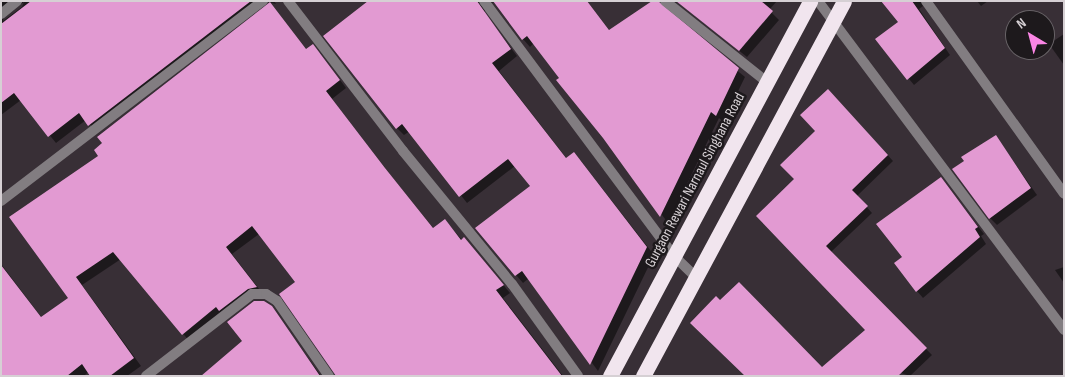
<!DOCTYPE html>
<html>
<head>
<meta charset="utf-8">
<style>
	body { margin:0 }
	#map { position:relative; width:1065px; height:377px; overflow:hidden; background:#382f36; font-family:"Sofia Sans Condensed",sans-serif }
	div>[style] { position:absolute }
	.shadow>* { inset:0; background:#0007 }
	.building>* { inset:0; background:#e29ad2 }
	.lane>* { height:10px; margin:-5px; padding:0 5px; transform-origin:5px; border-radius:5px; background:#827d81 }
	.street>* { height:10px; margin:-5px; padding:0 5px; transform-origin:5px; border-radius:5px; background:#827d81 }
	.highway>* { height:15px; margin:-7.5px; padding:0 7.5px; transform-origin:7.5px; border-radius:7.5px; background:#f1e5ee }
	span { translate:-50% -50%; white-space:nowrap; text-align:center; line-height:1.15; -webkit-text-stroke:5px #1d191c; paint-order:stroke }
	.street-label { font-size:15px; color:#d6d0d4 }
	.frame { position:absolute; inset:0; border:2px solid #d6d0d4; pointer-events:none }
	.north { position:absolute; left:1005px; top:10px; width:50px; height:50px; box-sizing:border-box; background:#1d191c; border:1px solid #676266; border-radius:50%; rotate:323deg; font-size:14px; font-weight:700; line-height:20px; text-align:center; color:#d6d0d4 }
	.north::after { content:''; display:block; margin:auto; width:18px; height:22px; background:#fb86e5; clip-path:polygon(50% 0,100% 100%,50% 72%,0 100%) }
</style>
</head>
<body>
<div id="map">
	<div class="shadow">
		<i style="clip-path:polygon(evenodd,1px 1px,274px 1px,276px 4px,267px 2px,97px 132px,86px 120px,56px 143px,21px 100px,1px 115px,1px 1px,24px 2px,22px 7px,3px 21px,4px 16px,24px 2px)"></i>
		<i style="clip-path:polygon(381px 1px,587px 1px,610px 31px,654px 1px,777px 1px,769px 10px,779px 20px,747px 57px,678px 2px,666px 4px,667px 13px,745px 77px,723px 122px,719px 118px,668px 223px,534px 43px,530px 47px,523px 39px,494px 2px,485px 5px,485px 14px,517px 56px,499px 71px,567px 159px,574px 154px,581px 161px,654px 255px,598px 371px,529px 278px,523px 283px,477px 229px,531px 187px,515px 166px,467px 203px,410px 131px,404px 135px,397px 128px)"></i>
		<i style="clip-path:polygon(883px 1px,920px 1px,923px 6px,919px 9px,950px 55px,914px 85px,877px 40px,900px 22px)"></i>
		<i style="clip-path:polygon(977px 1px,988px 1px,981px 6px)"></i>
		<i style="clip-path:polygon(1064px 34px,1064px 65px,1049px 44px)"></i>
		<i style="clip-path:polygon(307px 50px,320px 53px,346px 88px,332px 99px,392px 177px,434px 229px,445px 220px,462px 240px,464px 238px,471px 246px,510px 293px,503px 298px,563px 376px,336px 376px,297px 282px,259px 234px,232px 254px,263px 294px,255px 295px,190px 342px,121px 259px,82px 285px,141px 366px,127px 376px,92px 376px,89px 371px,84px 376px,1px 376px,1px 264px,42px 318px,70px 298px,11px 217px)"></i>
		<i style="clip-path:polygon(834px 96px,893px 161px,857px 196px,872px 213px,831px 252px,932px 355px,910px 376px,898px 372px,745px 376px,824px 367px,867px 330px,757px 216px,795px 179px)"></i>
		<i style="clip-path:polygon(996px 137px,1037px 195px,997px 225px,990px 218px)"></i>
		<i style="clip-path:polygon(941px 179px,984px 234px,981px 236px,986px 244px,923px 298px,917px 291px,903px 258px)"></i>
		<i style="clip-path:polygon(1064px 267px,1064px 283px,1055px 270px)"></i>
		<i style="clip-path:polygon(271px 307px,321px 376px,203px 376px,244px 342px)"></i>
	</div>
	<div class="building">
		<i style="clip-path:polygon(31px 1px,251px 1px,88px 126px,79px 113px,48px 137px,14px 93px,1px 103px,1px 24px)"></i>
		<i style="clip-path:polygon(368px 1px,477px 1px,511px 49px,492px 63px,566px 158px,574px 152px,647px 247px,590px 365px,522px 271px,515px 276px,475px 228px,530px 186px,508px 159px,459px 197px,402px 124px,396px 129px,323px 36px)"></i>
		<i style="clip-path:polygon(493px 1px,587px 1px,609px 30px,652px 1px,658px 1px,739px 68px,716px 116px,711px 112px,660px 217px,603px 138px,556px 80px,559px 78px,527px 36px,522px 40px)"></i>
		<i style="clip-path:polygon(676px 1px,761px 1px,773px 11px,739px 51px)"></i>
		<i style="clip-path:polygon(881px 1px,912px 1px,945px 48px,907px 80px,875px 39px,898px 22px)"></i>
		<i style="clip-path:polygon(270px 2px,306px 49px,313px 44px,340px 80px,326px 91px,385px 168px,433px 228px,445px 219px,461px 240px,464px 237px,504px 285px,496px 290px,562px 376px,336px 376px,279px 294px,295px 282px,252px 226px,226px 247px,257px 287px,248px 289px,219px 311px,216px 307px,182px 335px,113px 252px,76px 277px,134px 358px,110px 376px,90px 376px,82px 364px,67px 376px,1px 376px,1px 265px,41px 317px,68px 298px,9px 217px,98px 156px,94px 150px,102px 143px,97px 137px)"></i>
		<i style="clip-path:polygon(828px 89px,888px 155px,852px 190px,868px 206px,826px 246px,927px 348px,898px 376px,745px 376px,690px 323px,716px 296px,720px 300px,739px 282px,822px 367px,865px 330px,756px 216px,794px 179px,780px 165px,815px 131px,800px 115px)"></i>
		<i style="clip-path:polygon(996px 135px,1031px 188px,989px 219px,952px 169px,964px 161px,961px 157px)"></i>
		<i style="clip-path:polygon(941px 177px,978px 227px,975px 229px,980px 237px,916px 292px,894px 263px,902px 257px,876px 224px)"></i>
		<i style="clip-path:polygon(254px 301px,264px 301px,272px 306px,320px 376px,201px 376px,242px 341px,227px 322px)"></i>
	</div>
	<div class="lane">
		<i style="left:288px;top:1px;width:189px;rotate:52.5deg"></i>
		<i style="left:403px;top:151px;width:172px;rotate:50.7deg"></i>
		<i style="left:512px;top:284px;width:113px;rotate:54.3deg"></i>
		<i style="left:484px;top:1px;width:318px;rotate:53.3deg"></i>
		<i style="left:674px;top:256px;width:30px;rotate:44deg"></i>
		<i style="left:665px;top:1px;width:130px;rotate:38.5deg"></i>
		<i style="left:1px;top:14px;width:21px;rotate:-39deg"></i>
		<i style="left:1px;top:201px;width:330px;rotate:-37.4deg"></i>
		<i style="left:146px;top:376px;width:134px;rotate:-37.7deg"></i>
		<i style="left:252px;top:294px;width:14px"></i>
		<i style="left:266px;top:294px;width:13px;rotate:32deg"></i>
		<i style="left:277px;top:301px;width:91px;rotate:55.3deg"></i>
	</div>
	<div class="street">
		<i style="left:818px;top:1px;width:411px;rotate:53.2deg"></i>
		<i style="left:926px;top:1px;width:237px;rotate:54.4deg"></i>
	</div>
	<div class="highway">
		<i style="left:610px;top:376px;width:425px;rotate:-61.9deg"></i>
		<i style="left:643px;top:376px;width:425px;rotate:-61.8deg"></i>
	</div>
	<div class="street-label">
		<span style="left:695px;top:180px;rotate:-62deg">Gurgaon Rewari Narnaul Singhana Road</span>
	</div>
	<div class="frame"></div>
	<div class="north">N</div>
</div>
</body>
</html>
